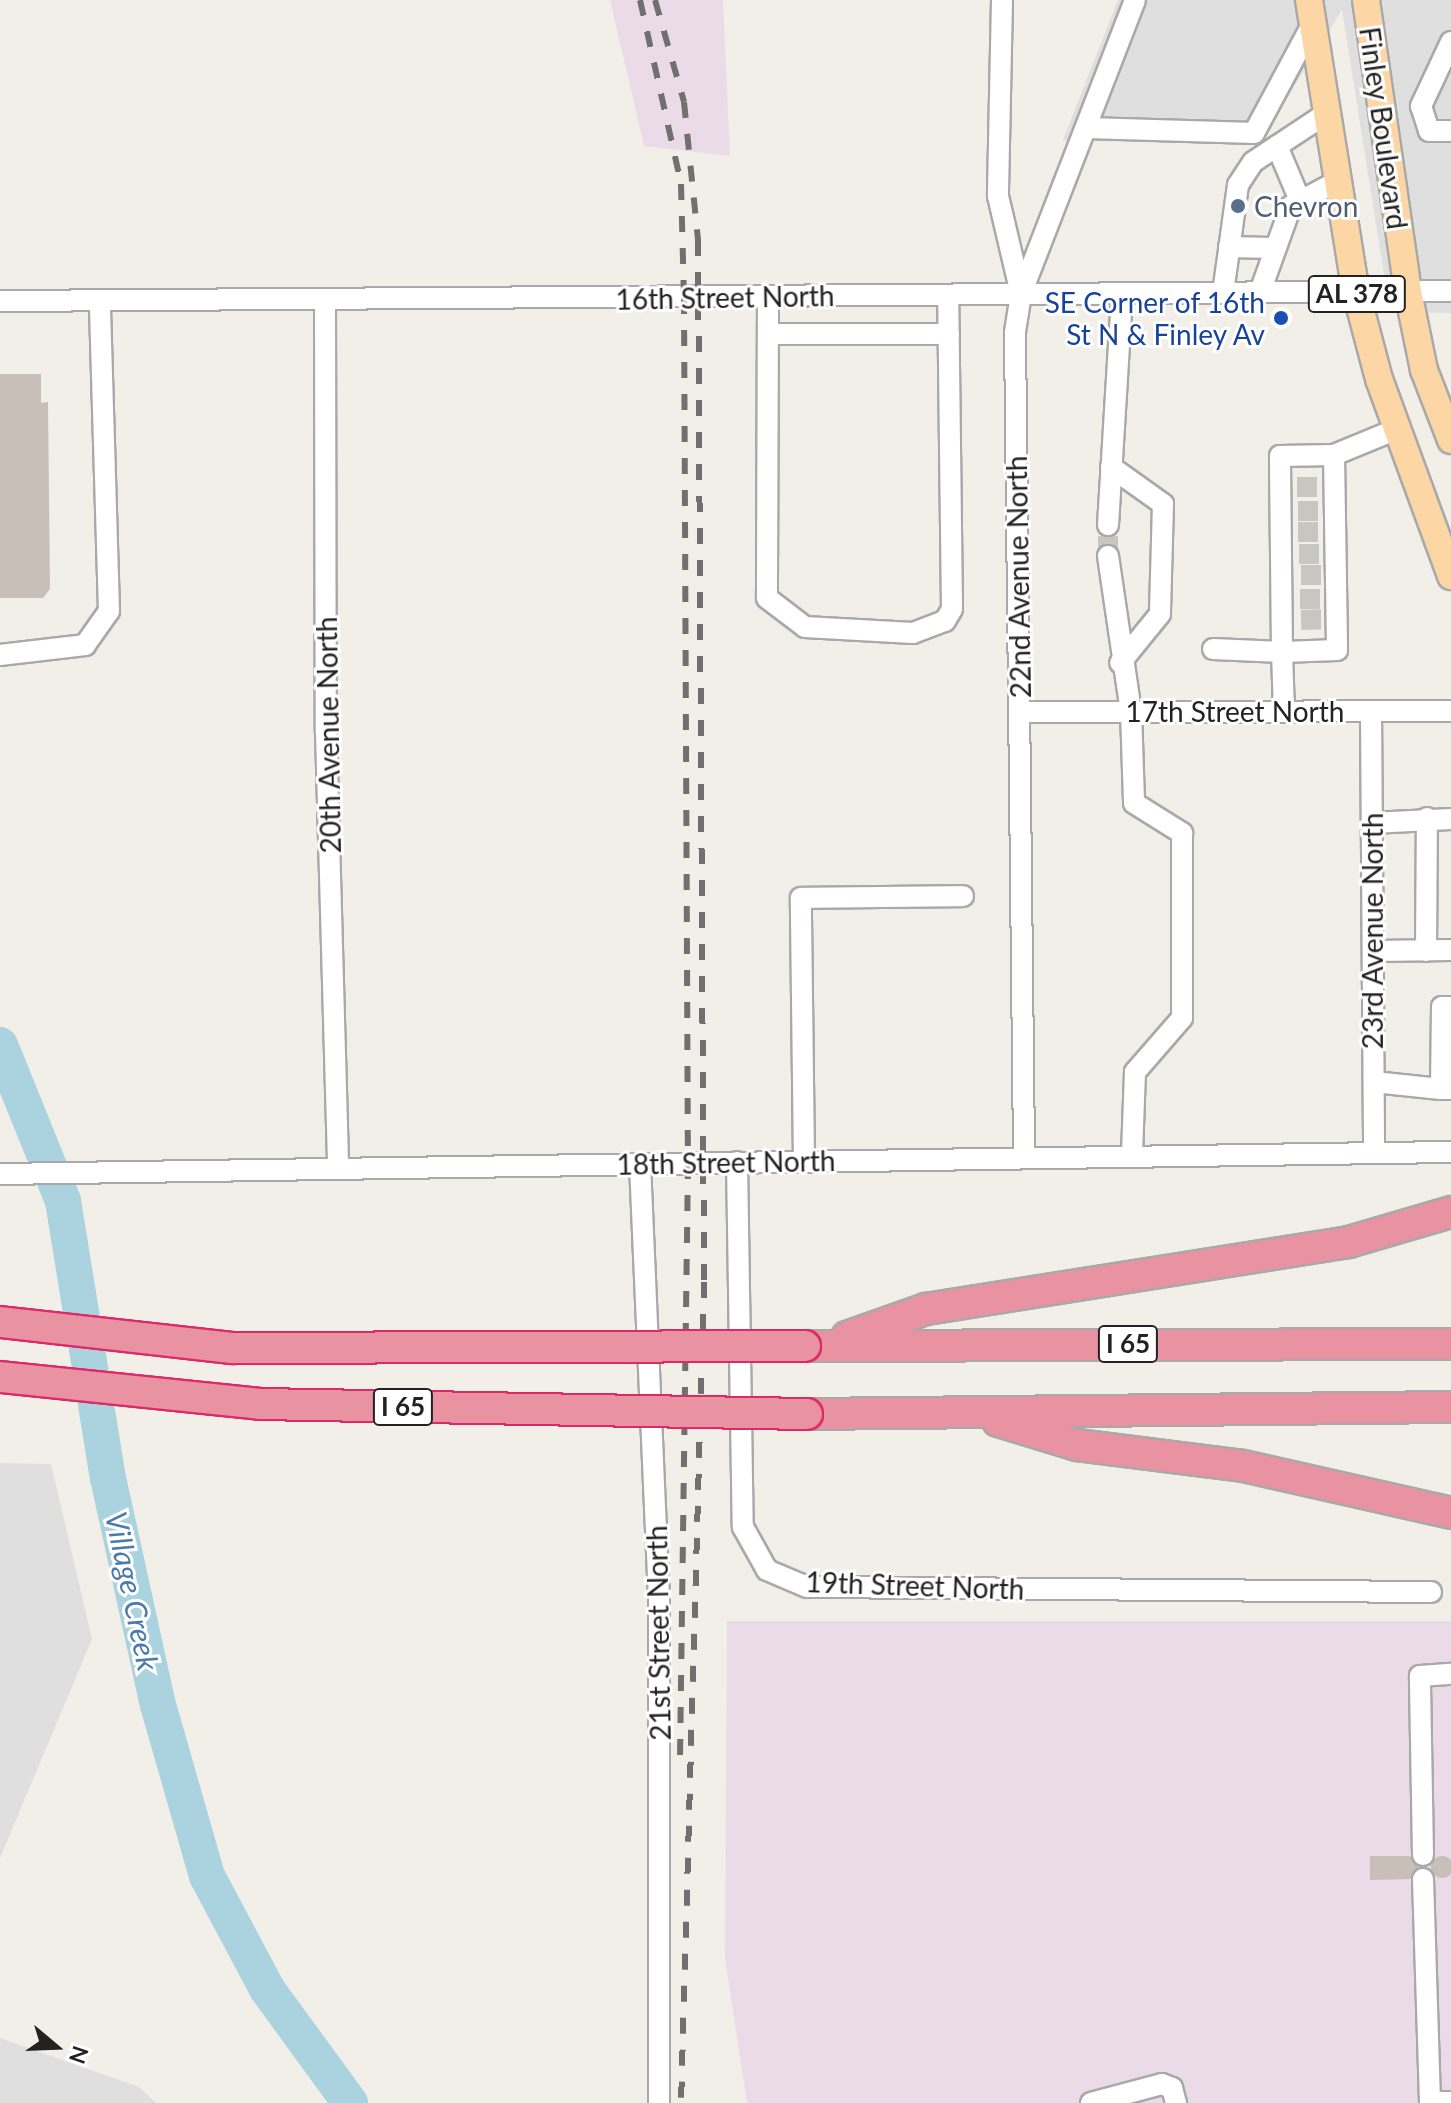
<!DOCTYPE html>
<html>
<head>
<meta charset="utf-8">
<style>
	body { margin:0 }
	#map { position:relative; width:1451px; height:2103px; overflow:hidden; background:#f2efe9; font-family:Lato,sans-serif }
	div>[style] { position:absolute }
	.residential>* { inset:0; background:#e0dfdf }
	.industrial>* { inset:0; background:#ebdbe8 }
	.river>* { height:36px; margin:-18px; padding:0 18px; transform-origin:18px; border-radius:18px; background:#aad3df }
	.building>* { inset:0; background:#c7bfb8 }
	.round { border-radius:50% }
	.minor-tunnel>* { height:20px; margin-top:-10px; transform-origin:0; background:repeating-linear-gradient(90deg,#c8c6c1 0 20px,transparent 0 30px) }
	.roads { filter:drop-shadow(2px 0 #a9a9a9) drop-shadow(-2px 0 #a9a9a9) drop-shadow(0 2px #a9a9a9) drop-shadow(0 -2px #a9a9a9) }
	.minor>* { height:20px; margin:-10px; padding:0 10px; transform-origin:10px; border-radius:10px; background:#fff }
	.major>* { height:26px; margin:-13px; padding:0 13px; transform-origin:13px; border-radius:13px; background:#fcd6a4 }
	.highway>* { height:30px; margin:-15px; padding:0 15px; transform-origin:15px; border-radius:15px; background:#e892a2 }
	.rail>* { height:6px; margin-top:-3px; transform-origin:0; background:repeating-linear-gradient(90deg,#707070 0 16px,transparent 0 32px) }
	.bridges { filter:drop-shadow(2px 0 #dc2a67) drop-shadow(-2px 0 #dc2a67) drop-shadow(0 2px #dc2a67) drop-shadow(0 -2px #dc2a67) }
	.highway-bridge>* { height:30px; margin:-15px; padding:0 15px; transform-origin:15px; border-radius:15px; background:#e892a2 }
	.dots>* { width:22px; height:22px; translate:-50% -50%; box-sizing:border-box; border:4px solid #fff; border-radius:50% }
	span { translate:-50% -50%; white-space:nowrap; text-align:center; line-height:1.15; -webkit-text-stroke:6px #fff; paint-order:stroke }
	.shield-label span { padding:2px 6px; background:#fff; border:2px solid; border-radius:6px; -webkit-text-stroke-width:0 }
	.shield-label { font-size:26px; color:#222; font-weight:700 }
	.street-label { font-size:28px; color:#222 }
	.service-label { font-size:28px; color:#4e5e75 }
	.left { translate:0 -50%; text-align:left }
	.transit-label { font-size:28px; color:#164399 }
	.right { translate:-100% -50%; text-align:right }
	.water-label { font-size:30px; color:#4a7aab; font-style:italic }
	.north { position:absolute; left:16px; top:2007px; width:80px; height:80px; -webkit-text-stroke:6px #fff; paint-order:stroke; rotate:109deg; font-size:22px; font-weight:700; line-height:32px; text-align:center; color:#222 }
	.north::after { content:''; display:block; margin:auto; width:28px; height:36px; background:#222; clip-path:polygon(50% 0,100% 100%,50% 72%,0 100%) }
</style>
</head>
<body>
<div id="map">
	<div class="residential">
		<i style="clip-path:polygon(1118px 0,1451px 0,1451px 313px,1390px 312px,1342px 10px,1257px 145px,1063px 140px)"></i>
		<i style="clip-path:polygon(0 1463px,51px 1464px,92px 1639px,0 1858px)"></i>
		<i style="clip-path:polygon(0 2038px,139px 2087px,156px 2103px,0 2103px)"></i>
	</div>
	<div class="industrial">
		<i style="clip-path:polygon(610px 0,723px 0,730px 156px,644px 146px)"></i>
		<i style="clip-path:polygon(727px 1621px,1451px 1621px,1451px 2103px,747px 2103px,725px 1958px)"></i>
	</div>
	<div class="river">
		<i style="left:0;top:1045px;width:168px;rotate:68deg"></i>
		<i style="left:63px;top:1201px;width:281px;rotate:80.8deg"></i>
		<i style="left:108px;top:1478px;width:232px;rotate:77.6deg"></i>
		<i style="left:158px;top:1705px;width:178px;rotate:74deg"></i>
		<i style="left:207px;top:1876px;width:128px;rotate:62deg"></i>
		<i style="left:267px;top:1989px;width:141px;rotate:53.9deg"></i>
	</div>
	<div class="building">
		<i style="clip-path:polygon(0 374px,41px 374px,41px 403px,48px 402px,50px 589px,43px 598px,0 598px)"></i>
		<i class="round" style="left:1431px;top:1856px;width:22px;height:22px"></i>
		<i style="clip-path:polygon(1370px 1856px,1410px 1856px,1419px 1867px,1410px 1879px,1370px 1880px)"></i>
	</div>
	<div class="minor-tunnel">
		<i style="left:1297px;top:487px;width:25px"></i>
		<i style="left:1298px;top:511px;width:24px"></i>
		<i style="left:1298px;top:532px;width:25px"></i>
		<i style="left:1299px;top:554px;width:24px"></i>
		<i style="left:1108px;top:556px;width:31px;rotate:-90deg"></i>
		<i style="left:1301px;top:575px;width:22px"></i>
		<i style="left:1300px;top:599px;width:23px"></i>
		<i style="left:1301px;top:620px;width:23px;rotate:-2deg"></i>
	</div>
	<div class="roads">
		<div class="minor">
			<i style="left:1002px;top:0;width:196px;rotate:91.2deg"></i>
			<i style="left:998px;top:196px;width:101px;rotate:76.8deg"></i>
			<i style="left:1021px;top:294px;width:39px;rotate:99deg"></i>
			<i style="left:1015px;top:333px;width:824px;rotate:89.37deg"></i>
			<i style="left:1451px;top:42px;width:71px;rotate:115.1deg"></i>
			<i style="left:1421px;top:106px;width:26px;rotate:72deg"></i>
			<i style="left:1429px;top:131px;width:22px"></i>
			<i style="left:1088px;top:128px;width:166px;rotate:1.7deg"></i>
			<i style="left:1254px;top:133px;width:123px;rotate:-61.8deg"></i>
			<i style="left:1277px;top:146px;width:56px;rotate:67.1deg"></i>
			<i style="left:1229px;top:247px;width:43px;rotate:1.3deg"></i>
			<i style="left:1260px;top:292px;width:91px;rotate:-70.2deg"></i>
			<i style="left:1291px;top:206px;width:53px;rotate:-28deg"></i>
			<i style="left:1223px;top:293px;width:109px;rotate:-82.1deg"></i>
			<i style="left:1238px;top:185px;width:27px;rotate:-57deg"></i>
			<i style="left:1253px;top:162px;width:89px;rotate:-33.5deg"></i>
			<i style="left:1021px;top:294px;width:315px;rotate:-68.8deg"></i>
			<i style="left:768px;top:297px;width:301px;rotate:90.2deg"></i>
			<i style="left:767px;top:598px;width:48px;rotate:37.3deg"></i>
			<i style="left:805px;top:627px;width:108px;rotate:3.2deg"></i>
			<i style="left:913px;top:633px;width:34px;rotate:-21deg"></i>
			<i style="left:945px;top:621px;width:14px;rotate:-60deg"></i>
			<i style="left:952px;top:609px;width:314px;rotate:-90.7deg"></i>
			<i style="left:0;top:301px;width:1451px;rotate:-0.39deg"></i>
			<i style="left:325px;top:301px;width:431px;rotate:89.9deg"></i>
			<i style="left:326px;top:732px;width:437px;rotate:88.4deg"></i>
			<i style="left:770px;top:334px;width:179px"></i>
			<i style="left:1334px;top:455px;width:195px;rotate:89.1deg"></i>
			<i style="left:1337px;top:650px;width:55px;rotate:177.9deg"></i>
			<i style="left:1282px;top:652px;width:196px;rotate:-90.6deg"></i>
			<i style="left:1280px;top:456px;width:54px;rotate:-1.1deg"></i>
			<i style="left:1334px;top:455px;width:68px;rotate:-22.4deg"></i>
			<i style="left:1111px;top:467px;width:64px;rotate:35.4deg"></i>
			<i style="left:1163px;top:504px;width:110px;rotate:91.6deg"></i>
			<i style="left:1160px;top:614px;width:63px;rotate:129.2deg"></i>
			<i style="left:1108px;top:525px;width:232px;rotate:-86.5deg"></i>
			<i style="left:1108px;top:556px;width:157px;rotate:81.6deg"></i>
			<i style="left:1131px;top:711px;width:92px;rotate:88.1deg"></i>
			<i style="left:1134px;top:803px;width:57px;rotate:32deg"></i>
			<i style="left:1182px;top:833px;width:185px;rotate:90deg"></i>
			<i style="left:1182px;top:1018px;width:72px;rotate:131deg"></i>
			<i style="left:1135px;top:1072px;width:83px;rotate:92.1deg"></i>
			<i style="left:1213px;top:649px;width:69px;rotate:2.5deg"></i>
			<i style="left:1282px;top:652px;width:60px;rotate:88.1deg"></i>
			<i style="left:0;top:655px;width:86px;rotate:-6.7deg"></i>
			<i style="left:85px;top:645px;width:42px;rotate:-54.8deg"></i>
			<i style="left:109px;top:611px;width:308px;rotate:-91.7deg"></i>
			<i style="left:1371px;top:711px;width:439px;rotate:89.6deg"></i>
			<i style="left:1020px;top:712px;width:431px;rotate:-0.1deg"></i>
			<i style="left:1372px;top:823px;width:79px;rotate:-2.9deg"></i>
			<i style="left:1373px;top:951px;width:78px;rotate:-0.7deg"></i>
			<i style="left:1426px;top:951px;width:133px;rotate:-89.6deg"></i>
			<i style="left:1451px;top:1007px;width:9px;rotate:180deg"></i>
			<i style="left:1442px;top:1007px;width:82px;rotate:90.7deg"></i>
			<i style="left:1441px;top:1089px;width:10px"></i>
			<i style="left:1374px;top:1082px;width:67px;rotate:6deg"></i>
			<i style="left:804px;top:1161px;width:263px;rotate:-90.7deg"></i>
			<i style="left:801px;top:898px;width:162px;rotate:-0.7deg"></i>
			<i style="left:737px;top:1162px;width:365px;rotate:89.1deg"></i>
			<i style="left:743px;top:1527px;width:49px;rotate:60.8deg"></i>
			<i style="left:767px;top:1570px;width:43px;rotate:23deg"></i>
			<i style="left:807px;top:1587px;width:624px;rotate:0.46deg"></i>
			<i style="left:640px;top:1164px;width:437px;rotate:87.5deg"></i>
			<i style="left:659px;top:1601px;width:502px;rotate:90deg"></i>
			<i style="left:0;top:1174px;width:1451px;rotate:-0.87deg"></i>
			<i style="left:1423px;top:1855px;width:179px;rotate:-91deg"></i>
			<i style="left:1420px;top:1676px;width:31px;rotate:-4deg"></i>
			<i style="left:1423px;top:1879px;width:223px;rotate:88.2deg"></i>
			<i style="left:1430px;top:2102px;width:21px"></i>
			<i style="left:1091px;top:2103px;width:73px;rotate:-15deg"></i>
			<i style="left:1162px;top:2084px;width:11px;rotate:22deg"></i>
			<i style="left:1172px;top:2088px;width:16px;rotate:75deg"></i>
		</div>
		<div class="major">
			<i style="left:1309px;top:0;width:296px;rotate:80.9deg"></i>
			<i style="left:1356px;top:292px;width:90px;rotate:75.2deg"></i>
			<i style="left:1379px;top:379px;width:210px;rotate:69.9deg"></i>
			<i style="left:1366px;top:0;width:295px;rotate:81.8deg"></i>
			<i style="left:1408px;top:292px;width:80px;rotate:78.4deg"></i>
			<i style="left:1424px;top:370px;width:75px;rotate:68.9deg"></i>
		</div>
		<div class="highway">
			<i style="left:847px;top:1337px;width:84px;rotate:-19.5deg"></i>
			<i style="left:926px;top:1309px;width:428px;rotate:-9deg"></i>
			<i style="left:1349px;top:1242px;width:106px;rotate:-16.4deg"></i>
			<i style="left:805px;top:1346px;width:646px;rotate:-0.18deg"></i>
			<i style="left:807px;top:1414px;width:644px;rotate:-0.62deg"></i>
			<i style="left:998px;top:1421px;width:83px;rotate:16.9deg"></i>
			<i style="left:1077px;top:1445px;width:167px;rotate:7.2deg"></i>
			<i style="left:1243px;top:1466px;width:213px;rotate:12.7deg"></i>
		</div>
	</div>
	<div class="rail">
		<i style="left:640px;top:0;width:189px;rotate:77.4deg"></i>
		<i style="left:681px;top:184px;width:114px;rotate:88.5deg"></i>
		<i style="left:684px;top:298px;width:865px;rotate:89.74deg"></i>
		<i style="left:688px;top:1163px;width:592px;rotate:90.77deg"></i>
		<i style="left:655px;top:0;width:106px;rotate:74.1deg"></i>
		<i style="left:684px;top:102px;width:139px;rotate:84.2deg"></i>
		<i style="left:698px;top:240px;width:1042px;rotate:89.67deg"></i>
		<i style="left:704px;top:1282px;width:821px;rotate:91.6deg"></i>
	</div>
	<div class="bridges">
		<div class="highway-bridge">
			<i style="left:0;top:1322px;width:234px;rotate:6.4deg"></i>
			<i style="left:233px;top:1348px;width:572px;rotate:-0.2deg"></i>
			<i style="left:0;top:1377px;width:261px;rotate:5.9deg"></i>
			<i style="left:260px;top:1404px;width:547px;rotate:1.05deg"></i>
		</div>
	</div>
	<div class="dots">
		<i style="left:1238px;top:206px;background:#5c6f8a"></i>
		<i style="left:1281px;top:318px;background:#1a4fb4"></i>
	</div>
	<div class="shield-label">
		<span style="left:1357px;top:294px">AL 378</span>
		<span style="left:1128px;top:1344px">I 65</span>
		<span style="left:403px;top:1407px">I 65</span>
	</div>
	<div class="street-label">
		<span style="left:1384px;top:128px;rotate:82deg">Finley Boulevard</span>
		<span style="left:725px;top:297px;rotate:-1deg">16th Street North</span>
		<span style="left:1018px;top:577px;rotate:-91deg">22nd Avenue North</span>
		<span style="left:1235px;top:711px">17th Street North</span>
		<span style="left:328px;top:735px;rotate:-91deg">20th Avenue North</span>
		<span style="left:1372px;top:931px;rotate:-90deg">23rd Avenue North</span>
		<span style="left:726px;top:1162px;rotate:-1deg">18th Street North</span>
		<span style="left:915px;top:1585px;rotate:2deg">19th Street North</span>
		<span style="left:658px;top:1633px;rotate:-91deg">21st Street North</span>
	</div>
	<div class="service-label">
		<span class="left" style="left:1254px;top:206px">Chevron</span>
	</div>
	<div class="transit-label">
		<span class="right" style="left:1265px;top:318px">SE Corner of 16th<br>St N &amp; Finley Av</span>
	</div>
	<div class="water-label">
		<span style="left:133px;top:1591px;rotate:78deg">Village Creek</span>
	</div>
	<div class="north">N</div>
</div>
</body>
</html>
